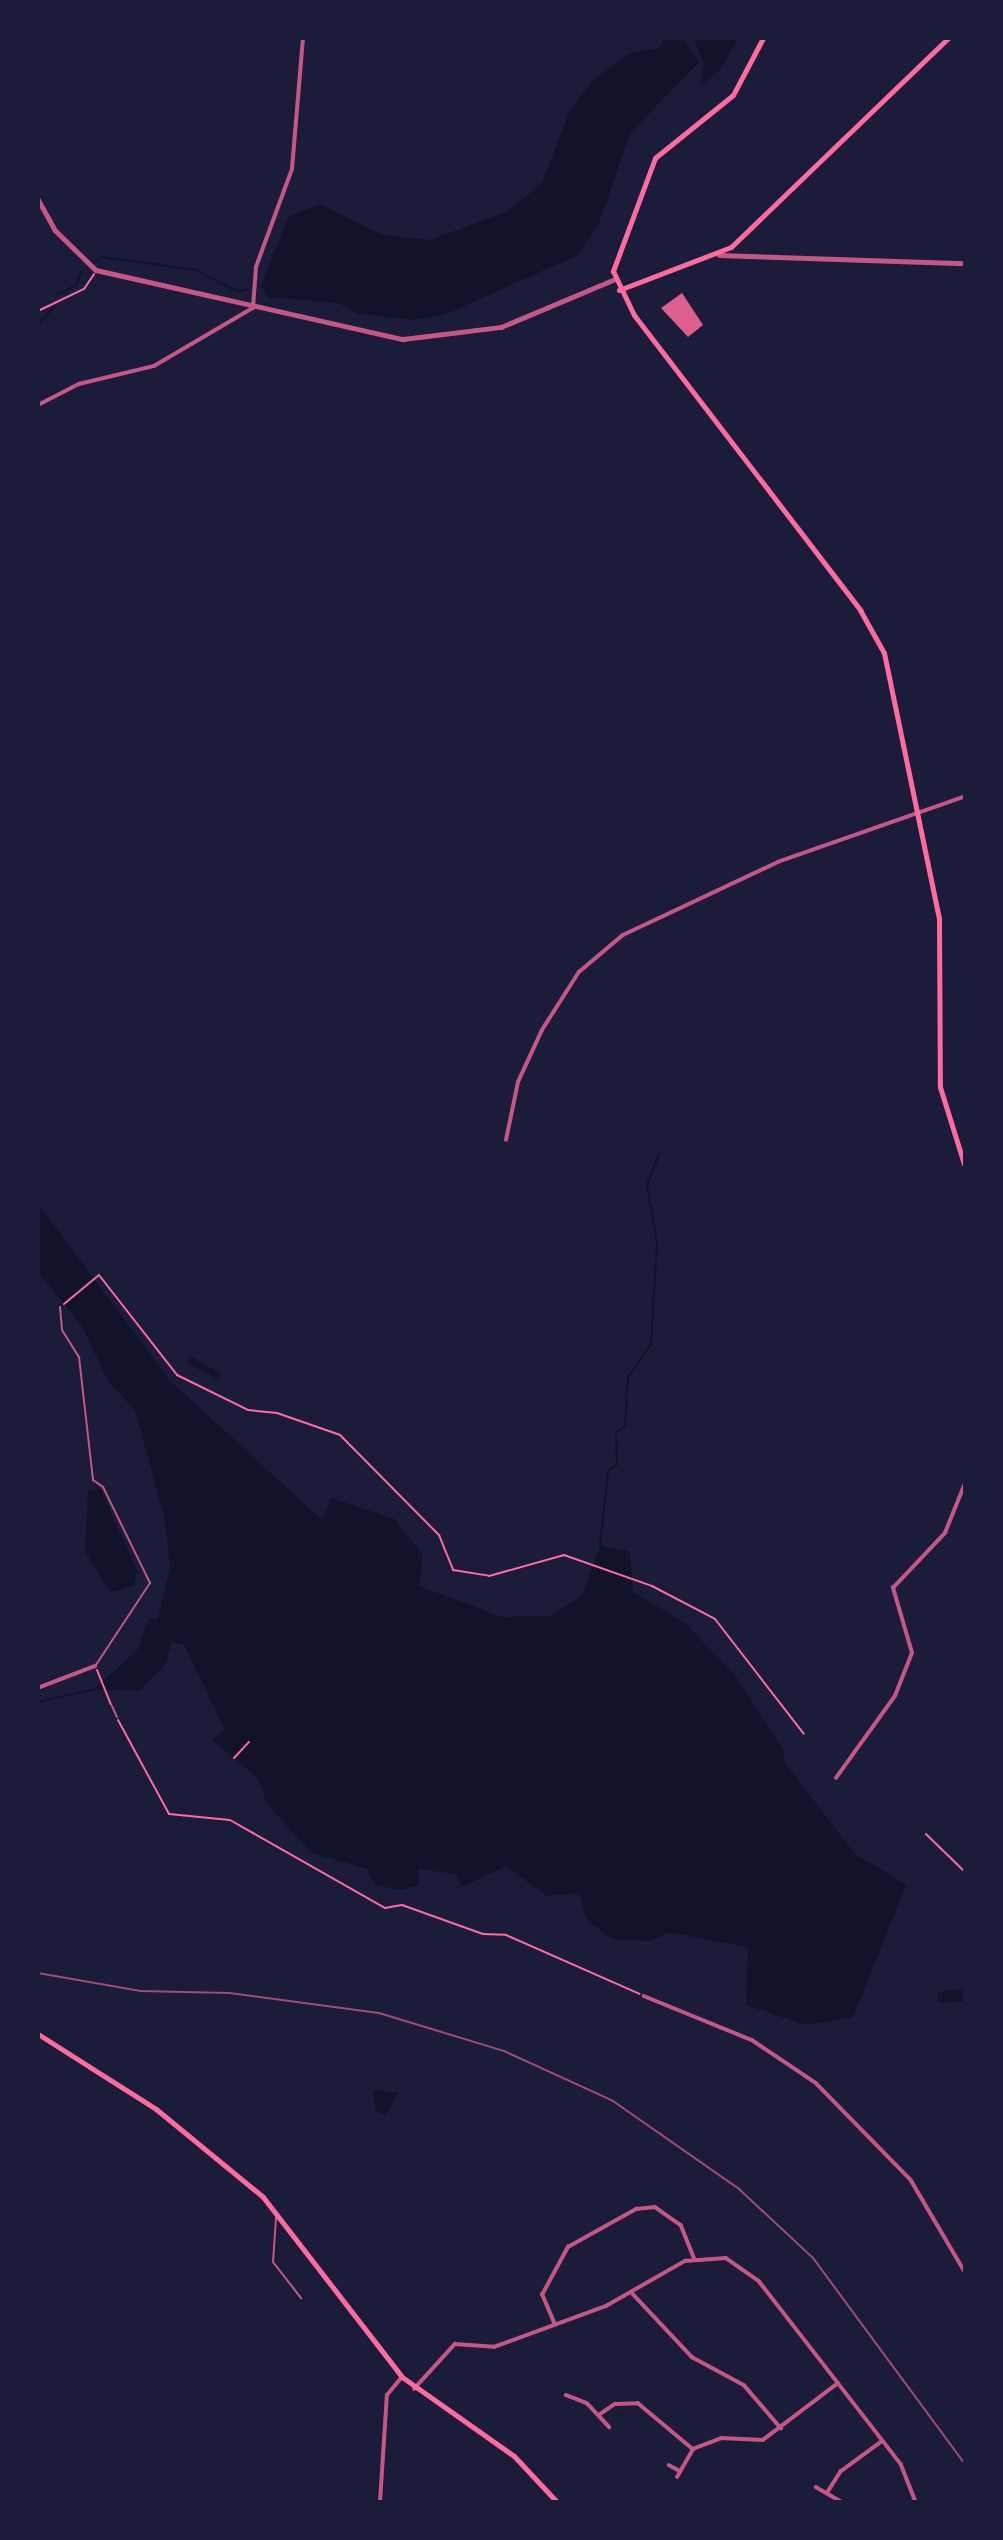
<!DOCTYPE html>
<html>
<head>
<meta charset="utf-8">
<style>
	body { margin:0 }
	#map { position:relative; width:1003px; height:2540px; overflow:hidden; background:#1b1b3a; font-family:Ubuntu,sans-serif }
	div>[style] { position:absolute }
	.water>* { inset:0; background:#12122b }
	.stream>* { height:2px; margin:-1px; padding:0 1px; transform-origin:1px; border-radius:1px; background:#12122b }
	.river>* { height:12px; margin:-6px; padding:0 6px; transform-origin:6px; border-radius:6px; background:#12122b }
	.building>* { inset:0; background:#dd5f8e }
	.path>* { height:2px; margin:-1px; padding:0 1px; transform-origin:1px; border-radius:1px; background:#ff6b9d }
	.service>* { height:2px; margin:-1px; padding:0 1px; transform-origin:1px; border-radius:1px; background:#c65784 }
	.minor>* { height:3.5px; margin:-1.75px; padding:0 1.75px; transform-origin:1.75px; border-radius:1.75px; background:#c65784 }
	.tertiary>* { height:4.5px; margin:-2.25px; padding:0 2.25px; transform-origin:2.25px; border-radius:2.25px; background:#c65784 }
	.secondary>* { height:5px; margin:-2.5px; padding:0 2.5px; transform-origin:2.5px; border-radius:2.5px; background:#ff6b9d }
	.primary>* { height:5px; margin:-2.5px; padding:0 2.5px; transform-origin:2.5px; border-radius:2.5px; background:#ff6b9d }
	.rail>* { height:2px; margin:-1px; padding:0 1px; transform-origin:1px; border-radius:1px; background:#a44b75 }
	span { translate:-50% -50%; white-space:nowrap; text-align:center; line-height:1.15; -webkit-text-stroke:7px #1b1b3a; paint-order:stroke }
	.frame { position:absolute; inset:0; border:40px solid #1b1b3a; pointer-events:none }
</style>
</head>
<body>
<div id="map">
	<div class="water">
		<i style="clip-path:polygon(664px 39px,683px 39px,699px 62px,630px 133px,599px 223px,578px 255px,444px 315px,411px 320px,356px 313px,339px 303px,268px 297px,261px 286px,288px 217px,319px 204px,383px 235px,430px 240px,507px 212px,542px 183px,569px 113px,593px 80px,630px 53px,659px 48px)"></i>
		<i style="clip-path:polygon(694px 39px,738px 39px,720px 70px,700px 86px,704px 64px)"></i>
		<i style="clip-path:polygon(38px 1204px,169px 1380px,322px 1520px,331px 1498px,394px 1519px,423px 1555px,419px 1586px,502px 1617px,549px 1616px,582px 1596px,600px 1546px,630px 1551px,633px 1592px,685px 1623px,734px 1674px,782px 1748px,785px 1763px,854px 1853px,906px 1885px,853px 2017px,806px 2025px,746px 2005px,748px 1947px,668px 1932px,652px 1941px,612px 1939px,587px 1920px,579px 1893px,547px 1896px,506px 1866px,462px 1887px,456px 1874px,418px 1869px,419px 1885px,399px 1890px,374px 1884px,368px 1869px,312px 1853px,267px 1804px,258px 1778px,212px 1740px,225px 1729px,184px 1645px,172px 1642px,165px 1665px,139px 1691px,95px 1689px,138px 1649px,149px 1618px,158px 1619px,170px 1567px,164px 1516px,135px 1410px,108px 1381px,82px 1326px,39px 1273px)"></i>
		<i style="clip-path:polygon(190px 1356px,221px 1374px,218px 1379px,187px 1363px)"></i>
		<i style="clip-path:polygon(100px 1488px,137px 1571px,133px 1586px,110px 1592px,85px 1551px,88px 1491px)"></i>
		<i style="clip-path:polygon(373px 2090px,399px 2093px,385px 2115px,375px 2110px)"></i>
	</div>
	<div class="stream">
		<i style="left:93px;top:263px;width:11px;rotate:-34deg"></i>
		<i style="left:102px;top:257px;width:95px;rotate:7.9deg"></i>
		<i style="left:196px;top:270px;width:45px;rotate:27.7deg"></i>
		<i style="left:236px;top:291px;width:12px;rotate:-9deg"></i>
		<i style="left:55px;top:296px;width:25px;rotate:-27deg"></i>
		<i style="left:77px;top:285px;width:14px;rotate:-73deg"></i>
		<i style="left:38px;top:324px;width:23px;rotate:-47deg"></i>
		<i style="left:600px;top:1546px;width:75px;rotate:-83.9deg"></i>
		<i style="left:608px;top:1471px;width:11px;rotate:-38deg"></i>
		<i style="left:617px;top:1464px;width:31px;rotate:-92deg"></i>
		<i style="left:616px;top:1433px;width:12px;rotate:-42deg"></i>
		<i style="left:625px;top:1425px;width:48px;rotate:-86.4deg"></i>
		<i style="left:628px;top:1377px;width:40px;rotate:-55.1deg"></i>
		<i style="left:651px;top:1344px;width:101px;rotate:-86.6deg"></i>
		<i style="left:657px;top:1243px;width:59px;rotate:-99.8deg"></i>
		<i style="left:647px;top:1185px;width:36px;rotate:-69deg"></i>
		<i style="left:38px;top:1702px;width:58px;rotate:-12.8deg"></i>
	</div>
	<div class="river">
		<i style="left:943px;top:1997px;width:21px;rotate:-5deg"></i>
	</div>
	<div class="building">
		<i style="clip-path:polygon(682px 293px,703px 325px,688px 337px,661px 308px)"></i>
	</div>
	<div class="path">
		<i style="left:38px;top:311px;width:51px;rotate:-25.6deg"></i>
		<i style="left:84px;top:289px;width:18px;rotate:-56deg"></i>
		<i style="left:64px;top:1304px;width:45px;rotate:-39.6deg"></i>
		<i style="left:99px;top:1275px;width:127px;rotate:52deg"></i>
		<i style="left:177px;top:1375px;width:79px;rotate:26.2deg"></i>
		<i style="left:248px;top:1410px;width:29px;rotate:6deg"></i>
		<i style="left:277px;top:1413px;width:67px;rotate:19.2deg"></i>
		<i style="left:340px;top:1435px;width:141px;rotate:45.3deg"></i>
		<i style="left:439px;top:1535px;width:38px;rotate:68deg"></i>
		<i style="left:453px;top:1570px;width:36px;rotate:9deg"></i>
		<i style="left:489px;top:1576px;width:78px;rotate:-15.6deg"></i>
		<i style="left:564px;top:1555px;width:93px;rotate:19.4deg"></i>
		<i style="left:652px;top:1586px;width:71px;rotate:27.6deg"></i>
		<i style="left:715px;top:1619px;width:145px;rotate:52.3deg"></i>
		<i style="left:97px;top:1670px;width:37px;rotate:68deg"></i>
		<i style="left:118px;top:1720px;width:107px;rotate:61.5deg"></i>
		<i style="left:169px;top:1814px;width:61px;rotate:5.6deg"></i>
		<i style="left:230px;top:1820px;width:178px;rotate:29.6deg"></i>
		<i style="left:385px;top:1908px;width:17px;rotate:-10deg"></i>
		<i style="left:402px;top:1905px;width:86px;rotate:19.7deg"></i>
		<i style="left:483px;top:1934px;width:23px;rotate:2deg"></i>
		<i style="left:506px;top:1935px;width:146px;rotate:23.8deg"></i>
		<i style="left:234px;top:1758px;width:22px;rotate:-47deg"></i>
		<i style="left:926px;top:1834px;width:53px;rotate:44.2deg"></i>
	</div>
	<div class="service">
		<i style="left:60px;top:1307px;width:23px;rotate:85deg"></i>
		<i style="left:62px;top:1330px;width:32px;rotate:58deg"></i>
		<i style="left:79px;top:1357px;width:124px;rotate:83.5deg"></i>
		<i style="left:93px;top:1480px;width:12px;rotate:35deg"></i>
		<i style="left:103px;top:1487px;width:107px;rotate:63.9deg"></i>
		<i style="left:150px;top:1583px;width:98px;rotate:123.4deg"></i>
		<i style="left:112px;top:1706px;width:12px;rotate:66deg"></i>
		<i style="left:276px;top:2218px;width:44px;rotate:93.9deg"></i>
		<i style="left:273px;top:2262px;width:46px;rotate:52.1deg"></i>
	</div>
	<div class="minor">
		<i style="left:38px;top:405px;width:46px;rotate:-27.1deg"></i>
		<i style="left:79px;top:384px;width:77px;rotate:-13.5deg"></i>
		<i style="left:154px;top:366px;width:115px;rotate:-30.4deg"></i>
		<i style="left:253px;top:308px;width:41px;rotate:-85.8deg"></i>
		<i style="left:256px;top:267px;width:104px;rotate:-69.8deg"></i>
		<i style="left:292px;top:169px;width:131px;rotate:-85.2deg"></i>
		<i style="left:506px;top:1140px;width:59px;rotate:-78.3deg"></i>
		<i style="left:518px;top:1082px;width:57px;rotate:-65.2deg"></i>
		<i style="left:542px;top:1030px;width:69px;rotate:-57.5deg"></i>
		<i style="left:579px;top:972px;width:57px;rotate:-40.1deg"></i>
		<i style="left:623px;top:935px;width:171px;rotate:-25.2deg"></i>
		<i style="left:778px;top:862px;width:197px;rotate:-19.3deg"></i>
		<i style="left:38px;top:1688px;width:61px;rotate:-21.1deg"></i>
		<i style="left:836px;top:1778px;width:101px;rotate:-54.3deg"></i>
		<i style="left:895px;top:1696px;width:46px;rotate:-68.4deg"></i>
		<i style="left:912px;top:1653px;width:68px;rotate:-106.3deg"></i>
		<i style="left:893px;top:1588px;width:76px;rotate:-46.6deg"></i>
		<i style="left:945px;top:1533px;width:51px;rotate:-68deg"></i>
		<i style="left:644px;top:1996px;width:117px;rotate:22.2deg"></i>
		<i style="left:752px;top:2040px;width:77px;rotate:33.9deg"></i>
		<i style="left:816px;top:2083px;width:136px;rotate:45.6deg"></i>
		<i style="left:911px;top:2180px;width:104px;rotate:59.5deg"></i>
		<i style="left:632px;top:2293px;width:88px;rotate:46.8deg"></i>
		<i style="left:692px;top:2357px;width:59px;rotate:28.3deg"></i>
		<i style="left:744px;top:2385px;width:57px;rotate:49.3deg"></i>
		<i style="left:555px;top:2325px;width:33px;rotate:-113deg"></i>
		<i style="left:542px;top:2295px;width:55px;rotate:-61.6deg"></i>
		<i style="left:568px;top:2247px;width:78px;rotate:-29.2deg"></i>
		<i style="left:636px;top:2209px;width:19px;rotate:-6deg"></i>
		<i style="left:655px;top:2207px;width:32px;rotate:35deg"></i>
		<i style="left:681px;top:2225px;width:35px;rotate:68deg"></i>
		<i style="left:414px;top:2389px;width:61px;rotate:-47.7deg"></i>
		<i style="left:455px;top:2344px;width:39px;rotate:4deg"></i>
		<i style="left:494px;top:2347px;width:119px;rotate:-20.1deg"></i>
		<i style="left:606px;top:2306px;width:91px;rotate:-29.7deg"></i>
		<i style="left:685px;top:2261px;width:41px;rotate:-4.2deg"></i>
		<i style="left:726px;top:2258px;width:40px;rotate:34.9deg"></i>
		<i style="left:759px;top:2281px;width:232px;rotate:52.2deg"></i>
		<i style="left:901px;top:2464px;width:41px;rotate:68.5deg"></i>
		<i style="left:566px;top:2395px;width:22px;rotate:21deg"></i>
		<i style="left:587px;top:2403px;width:33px;rotate:47deg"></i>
		<i style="left:599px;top:2415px;width:19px;rotate:-35deg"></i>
		<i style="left:615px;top:2404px;width:23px;rotate:-2deg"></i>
		<i style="left:638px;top:2403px;width:72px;rotate:39.9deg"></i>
		<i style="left:669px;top:2465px;width:13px;rotate:29deg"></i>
		<i style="left:677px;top:2477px;width:32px;rotate:-60deg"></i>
		<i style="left:693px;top:2449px;width:30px;rotate:-21deg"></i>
		<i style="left:721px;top:2438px;width:42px;rotate:2.7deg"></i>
		<i style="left:763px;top:2440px;width:94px;rotate:-37.2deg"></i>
		<i style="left:816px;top:2487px;width:30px;rotate:30deg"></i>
		<i style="left:827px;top:2493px;width:25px;rotate:-58deg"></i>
		<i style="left:840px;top:2472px;width:52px;rotate:-36.4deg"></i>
		<i style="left:380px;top:2502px;width:107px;rotate:-86.3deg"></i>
		<i style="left:387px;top:2395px;width:23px;rotate:-50deg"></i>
	</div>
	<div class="tertiary">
		<i style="left:38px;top:199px;width:35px;rotate:61deg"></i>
		<i style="left:55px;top:230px;width:57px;rotate:44.3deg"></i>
		<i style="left:96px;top:270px;width:315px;rotate:12.7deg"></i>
		<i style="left:403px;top:339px;width:99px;rotate:-7deg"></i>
		<i style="left:501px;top:327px;width:124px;rotate:-22.8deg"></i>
		<i style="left:719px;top:255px;width:245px;rotate:1.9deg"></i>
	</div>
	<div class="secondary">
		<i style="left:619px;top:290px;width:120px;rotate:-21deg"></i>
		<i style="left:731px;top:247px;width:301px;rotate:-43.9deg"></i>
		<i style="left:38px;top:2034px;width:140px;rotate:32.4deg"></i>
		<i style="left:156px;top:2109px;width:139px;rotate:39.4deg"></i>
		<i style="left:263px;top:2197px;width:227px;rotate:52.3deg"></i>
		<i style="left:402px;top:2377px;width:137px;rotate:35.2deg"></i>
		<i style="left:514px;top:2456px;width:63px;rotate:46.9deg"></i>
	</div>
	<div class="primary">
		<i style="left:763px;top:38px;width:64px;rotate:117.8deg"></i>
		<i style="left:733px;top:95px;width:100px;rotate:141.1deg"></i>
		<i style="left:655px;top:158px;width:121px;rotate:110.4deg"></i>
		<i style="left:613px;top:271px;width:49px;rotate:64.5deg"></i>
		<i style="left:634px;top:315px;width:372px;rotate:52.5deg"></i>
		<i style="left:860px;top:610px;width:49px;rotate:60.8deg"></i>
		<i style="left:884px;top:653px;width:271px;rotate:78.3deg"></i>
		<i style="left:939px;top:918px;width:169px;rotate:89.7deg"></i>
		<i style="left:940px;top:1087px;width:81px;rotate:72.7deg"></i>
	</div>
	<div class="rail">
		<i style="left:38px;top:1973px;width:104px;rotate:10deg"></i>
		<i style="left:140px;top:1991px;width:89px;rotate:1.3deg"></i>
		<i style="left:229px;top:1993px;width:151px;rotate:7.6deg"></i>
		<i style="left:379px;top:2013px;width:131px;rotate:16.9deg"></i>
		<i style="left:504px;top:2051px;width:120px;rotate:24.6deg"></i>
		<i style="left:613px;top:2101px;width:154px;rotate:34.9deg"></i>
		<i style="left:739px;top:2189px;width:101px;rotate:43deg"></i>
		<i style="left:813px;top:2258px;width:255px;rotate:53.6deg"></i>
	</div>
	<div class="frame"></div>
</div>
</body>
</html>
